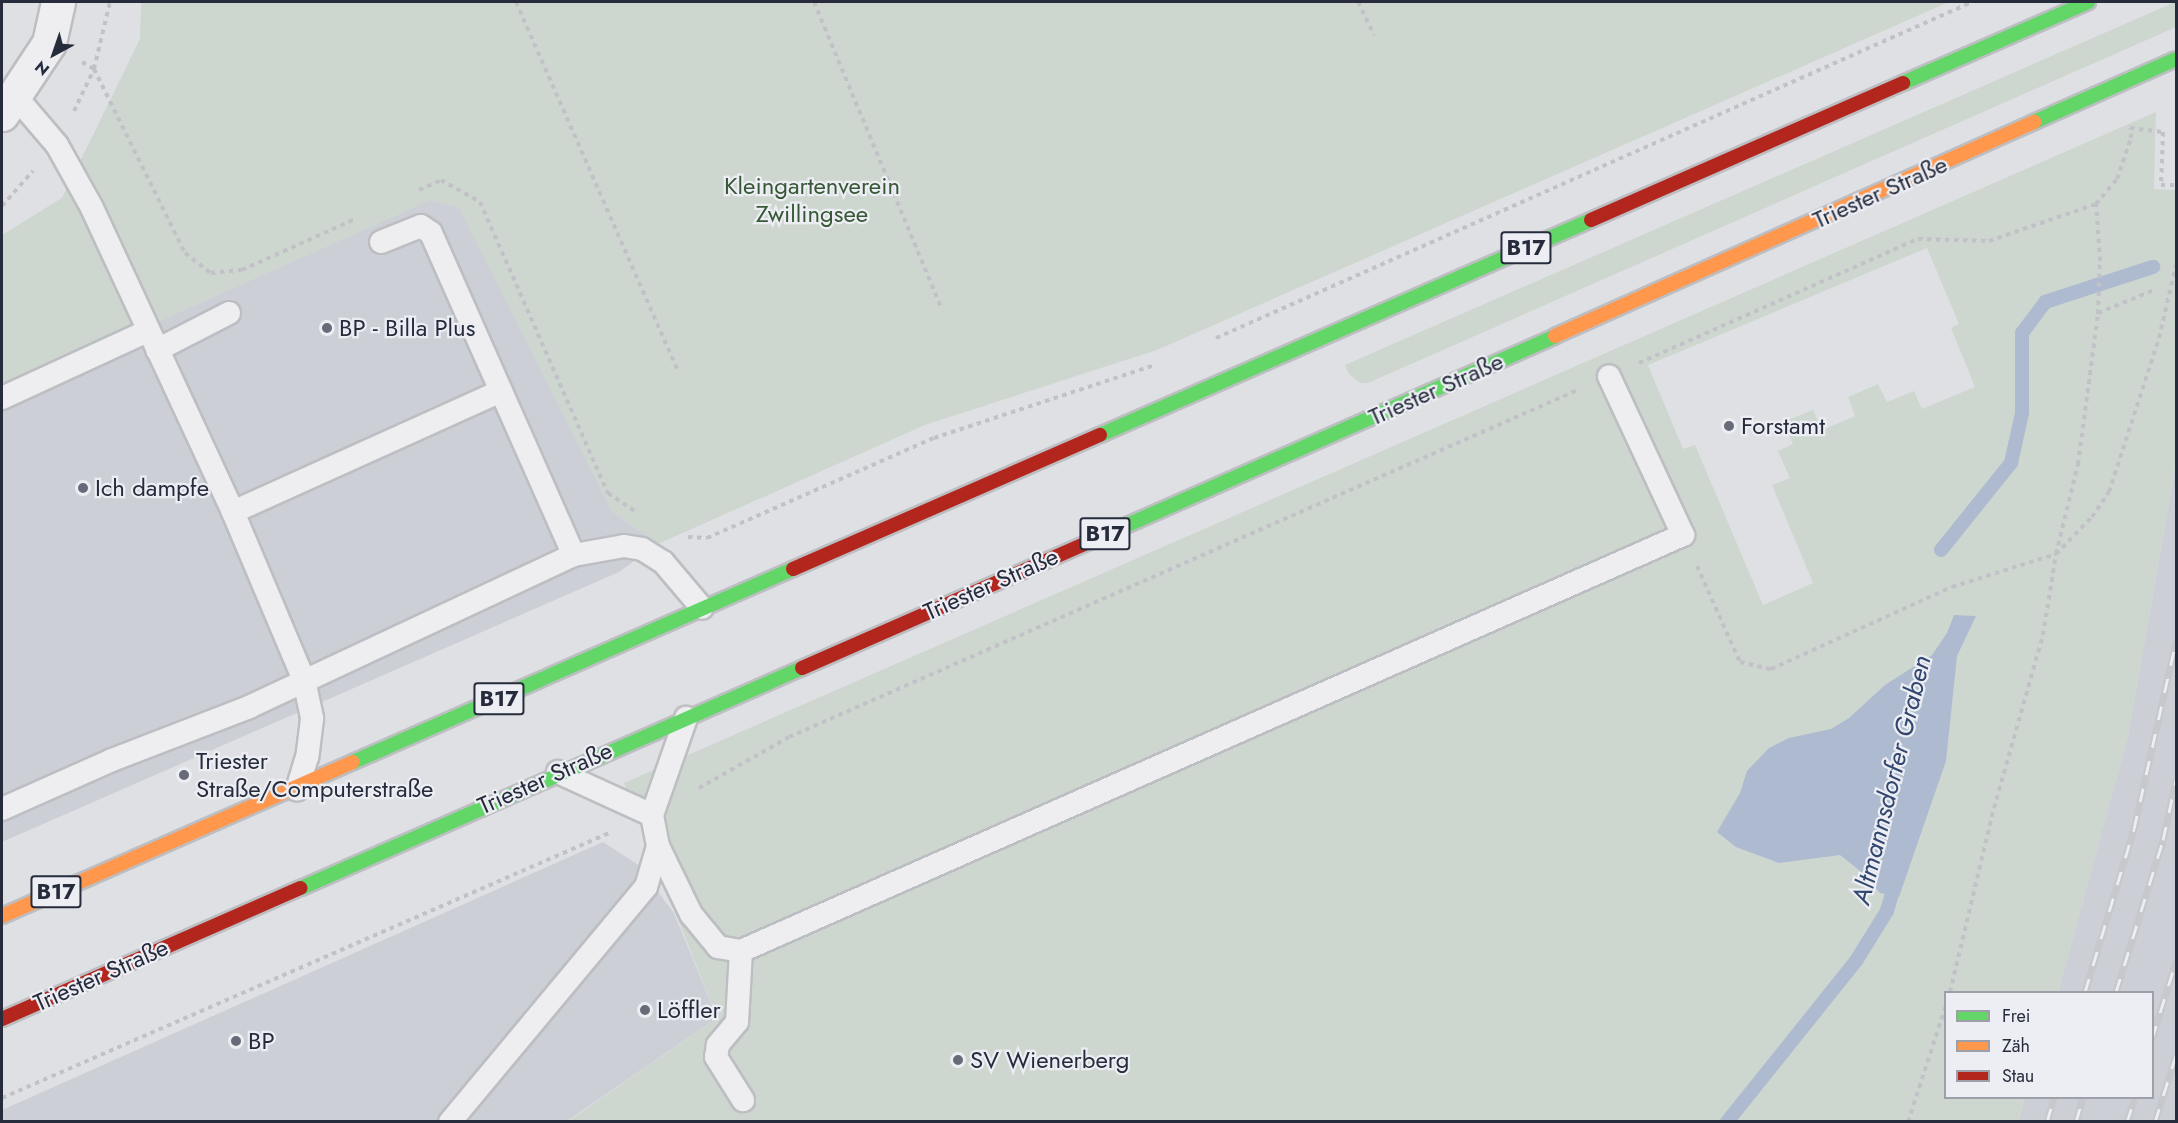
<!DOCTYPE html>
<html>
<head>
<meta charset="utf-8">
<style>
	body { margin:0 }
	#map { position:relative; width:2178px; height:1123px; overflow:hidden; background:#dfe0e4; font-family:Jost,sans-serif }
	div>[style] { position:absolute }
	.built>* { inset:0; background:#cdcfd7 }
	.green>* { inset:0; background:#ced7cf }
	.water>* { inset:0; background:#adbacf }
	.stream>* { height:14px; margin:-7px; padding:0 7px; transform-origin:7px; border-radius:7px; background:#adbacf }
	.path>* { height:4px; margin-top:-2px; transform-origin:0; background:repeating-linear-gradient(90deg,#c1c1c7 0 4.5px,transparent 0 9px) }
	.roads { filter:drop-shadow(2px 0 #bdbec2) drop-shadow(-2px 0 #bdbec2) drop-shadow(0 2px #bdbec2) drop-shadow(0 -2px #bdbec2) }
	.lane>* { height:22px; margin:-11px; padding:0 11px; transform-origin:11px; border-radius:11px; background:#eeeef1 }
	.street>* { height:33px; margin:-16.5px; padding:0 16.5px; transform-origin:16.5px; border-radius:16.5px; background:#eeeef1 }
	.fast>* { height:14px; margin:-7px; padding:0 7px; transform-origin:7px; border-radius:7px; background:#63d668 }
	.slow>* { height:14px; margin:-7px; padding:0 7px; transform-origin:7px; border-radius:7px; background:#ff974d }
	.jam>* { height:14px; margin:-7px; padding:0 7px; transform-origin:7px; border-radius:7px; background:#b3261e }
	.rail>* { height:7px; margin-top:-3.5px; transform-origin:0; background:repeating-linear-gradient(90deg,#eceef4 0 14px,#c7c8cc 0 28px); box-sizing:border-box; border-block:2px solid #c7c8cc }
	.dots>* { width:16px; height:16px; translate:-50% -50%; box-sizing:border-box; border:3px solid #eceef4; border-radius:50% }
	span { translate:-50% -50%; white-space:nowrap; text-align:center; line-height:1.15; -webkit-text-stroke:4.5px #eceef4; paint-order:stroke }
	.shield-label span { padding:2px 4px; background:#eceef4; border:2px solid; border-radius:4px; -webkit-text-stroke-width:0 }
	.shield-label { font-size:22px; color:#272c3c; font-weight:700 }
	.park-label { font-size:24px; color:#375834 }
	.street-label { font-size:24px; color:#272c3c }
	.poi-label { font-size:24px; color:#272c3c }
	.left { translate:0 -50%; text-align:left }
	.water-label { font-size:26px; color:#32476f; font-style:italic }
	.frame { position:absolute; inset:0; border:3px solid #272c3c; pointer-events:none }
	.legend { position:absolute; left:1944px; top:991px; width:210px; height:108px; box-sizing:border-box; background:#eceef4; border:2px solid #9da0aa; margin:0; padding:8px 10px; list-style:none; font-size:18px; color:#272c3c }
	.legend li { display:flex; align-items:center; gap:12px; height:30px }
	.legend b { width:30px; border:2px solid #9da0aa }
	.north { position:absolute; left:24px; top:24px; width:60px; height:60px; -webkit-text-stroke:4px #eceef4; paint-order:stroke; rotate:220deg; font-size:16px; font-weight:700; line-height:24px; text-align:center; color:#272c3c }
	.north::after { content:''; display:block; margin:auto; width:21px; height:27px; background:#272c3c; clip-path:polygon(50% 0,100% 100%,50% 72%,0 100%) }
</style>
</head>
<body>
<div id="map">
	<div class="built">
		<i style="clip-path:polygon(430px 200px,459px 207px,612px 511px,658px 544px,619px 572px,2px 842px,2px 391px)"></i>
		<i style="clip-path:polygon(2176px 463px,2176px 1121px,2018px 1122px,2025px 1098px,2152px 1098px,2152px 992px,2058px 992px,2128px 735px)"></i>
		<i style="clip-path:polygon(603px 842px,637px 864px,674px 913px,717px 1018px,567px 1121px,2px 1122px,2px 1110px)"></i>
	</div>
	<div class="green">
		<i style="clip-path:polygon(141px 2px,1949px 2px,1157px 350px,925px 425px,658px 544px,612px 511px,459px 208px,431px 200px,2px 391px,2px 235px,62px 198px,140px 39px)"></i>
		<i style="clip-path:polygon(2175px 2px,2176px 27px,1368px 383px,1360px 383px,1349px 374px,1345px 365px)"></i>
		<i style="clip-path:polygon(evenodd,2156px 112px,2154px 189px,2176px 190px,2176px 463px,2128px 735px,2058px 992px,1946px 992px,1946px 1098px,2025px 1098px,2018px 1121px,567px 1122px,717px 1018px,624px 783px,2156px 112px,1927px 248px,1959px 324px,1951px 328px,1975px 387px,1922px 409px,1914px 391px,1887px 402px,1878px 384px,1848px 397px,1855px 416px,1822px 430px,1813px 410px,1783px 422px,1793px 444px,1778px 451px,1790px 478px,1772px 485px,1813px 583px,1763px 605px,1695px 445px,1683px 449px,1648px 365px,1927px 248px)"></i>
	</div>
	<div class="water">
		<i style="clip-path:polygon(1954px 615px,1976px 616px,1957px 656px,1946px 761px,1899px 897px,1880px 893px,1864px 874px,1840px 855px,1779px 863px,1736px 847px,1717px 832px,1740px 793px,1747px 771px,1769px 748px,1789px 738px,1831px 729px,1849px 718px,1885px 685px,1932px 655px,1947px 633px)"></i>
	</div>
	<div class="stream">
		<i style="left:1941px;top:550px;width:112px;rotate:-51.2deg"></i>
		<i style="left:2011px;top:463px;width:51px;rotate:-77.6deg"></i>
		<i style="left:2022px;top:413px;width:80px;rotate:-90deg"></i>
		<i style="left:2022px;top:333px;width:39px;rotate:-53deg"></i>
		<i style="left:2045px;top:302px;width:114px;rotate:-18deg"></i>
		<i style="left:1727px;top:1122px;width:206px;rotate:-51.3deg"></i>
		<i style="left:1856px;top:961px;width:59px;rotate:-58.2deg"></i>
		<i style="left:1887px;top:911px;width:33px;rotate:-74deg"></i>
	</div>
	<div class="path">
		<i style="left:516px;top:2px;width:403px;rotate:66.3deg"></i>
		<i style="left:814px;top:2px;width:330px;rotate:67.4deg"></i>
		<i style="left:1358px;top:2px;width:37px;rotate:64deg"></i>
		<i style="left:82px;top:62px;width:14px;rotate:30deg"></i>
		<i style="left:94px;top:69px;width:205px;rotate:63.7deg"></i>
		<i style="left:185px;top:253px;width:33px;rotate:38deg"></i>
		<i style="left:211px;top:273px;width:31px;rotate:-6deg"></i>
		<i style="left:242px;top:270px;width:124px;rotate:-24.3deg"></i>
		<i style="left:74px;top:111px;width:47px;rotate:-64.5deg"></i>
		<i style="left:94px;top:69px;width:69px;rotate:-76.6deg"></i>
		<i style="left:419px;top:190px;width:24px;rotate:-24deg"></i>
		<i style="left:441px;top:180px;width:45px;rotate:29.4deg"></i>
		<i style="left:480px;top:202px;width:318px;rotate:66.3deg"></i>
		<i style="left:608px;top:493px;width:32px;rotate:34deg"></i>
		<i style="left:2px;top:206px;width:47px;rotate:-48.5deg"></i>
		<i style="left:2098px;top:313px;width:61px;rotate:-22.3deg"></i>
		<i style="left:1216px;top:338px;width:827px;rotate:-23.96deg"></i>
		<i style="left:1639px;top:363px;width:305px;rotate:-24deg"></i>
		<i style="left:1918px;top:239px;width:71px;rotate:1.6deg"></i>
		<i style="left:1989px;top:241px;width:113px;rotate:-19.1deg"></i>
		<i style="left:2096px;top:204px;width:33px;rotate:-50deg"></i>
		<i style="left:2117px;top:179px;width:43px;rotate:-71.1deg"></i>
		<i style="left:2131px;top:138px;width:10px;rotate:-96deg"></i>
		<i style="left:2130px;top:128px;width:33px;rotate:7deg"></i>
		<i style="left:2163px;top:132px;width:53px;rotate:92.2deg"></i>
		<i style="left:2161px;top:185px;width:15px"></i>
		<i style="left:688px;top:537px;width:19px;rotate:3deg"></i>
		<i style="left:707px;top:538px;width:248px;rotate:-23.8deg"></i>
		<i style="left:934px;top:438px;width:233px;rotate:-18.3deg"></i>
		<i style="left:1697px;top:566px;width:105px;rotate:65.9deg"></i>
		<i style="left:1740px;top:662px;width:32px;rotate:13deg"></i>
		<i style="left:1771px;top:669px;width:199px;rotate:-24.4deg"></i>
		<i style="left:1952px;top:587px;width:109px;rotate:-17.6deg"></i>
		<i style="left:2056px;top:554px;width:52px;rotate:-45.8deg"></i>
		<i style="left:2092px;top:517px;width:30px;rotate:-56deg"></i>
		<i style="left:2109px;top:492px;width:162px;rotate:-72deg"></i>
		<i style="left:2159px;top:338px;width:75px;rotate:-76.9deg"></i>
		<i style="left:699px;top:788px;width:103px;rotate:-29.5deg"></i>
		<i style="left:789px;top:737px;width:864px;rotate:-23.75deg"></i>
		<i style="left:1950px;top:992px;width:189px;rotate:-76.6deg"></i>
		<i style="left:1994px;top:808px;width:180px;rotate:-74.2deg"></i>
		<i style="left:2043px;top:635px;width:82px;rotate:-80.9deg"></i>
		<i style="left:2056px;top:554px;width:93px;rotate:-76.3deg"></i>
		<i style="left:2078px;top:464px;width:151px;rotate:-82.4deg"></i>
		<i style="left:2098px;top:314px;width:53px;rotate:-87.8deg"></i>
		<i style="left:2100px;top:261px;width:57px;rotate:-94deg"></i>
		<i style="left:2px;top:1098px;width:662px;rotate:-23.58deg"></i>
		<i style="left:1908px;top:1122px;width:123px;rotate:-72deg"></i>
	</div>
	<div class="roads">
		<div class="lane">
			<i style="left:16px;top:97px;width:63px;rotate:49.5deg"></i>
			<i style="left:57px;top:145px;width:72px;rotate:60.9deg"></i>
			<i style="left:92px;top:208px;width:335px;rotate:65.1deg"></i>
			<i style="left:233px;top:512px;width:182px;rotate:67.1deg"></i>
			<i style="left:304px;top:680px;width:40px;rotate:78deg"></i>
			<i style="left:312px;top:719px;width:38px;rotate:97deg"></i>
			<i style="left:307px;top:757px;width:34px;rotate:107deg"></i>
			<i style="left:381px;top:242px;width:43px;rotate:-21.8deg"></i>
			<i style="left:421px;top:226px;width:12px;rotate:35deg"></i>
			<i style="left:431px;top:233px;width:352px;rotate:66.1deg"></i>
			<i style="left:157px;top:350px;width:81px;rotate:-27.2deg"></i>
			<i style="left:2px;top:398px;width:161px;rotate:-24.7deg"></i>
			<i style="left:233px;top:512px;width:294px;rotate:-24.3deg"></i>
			<i style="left:558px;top:772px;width:103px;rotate:24.6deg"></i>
			<i style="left:2px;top:809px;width:120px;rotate:-24deg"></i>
			<i style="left:112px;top:760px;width:147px;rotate:-21.1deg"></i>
			<i style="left:249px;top:707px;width:359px;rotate:-25.1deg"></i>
			<i style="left:574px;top:555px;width:51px;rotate:-10.2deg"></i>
			<i style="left:624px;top:546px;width:18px;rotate:9deg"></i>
			<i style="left:642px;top:549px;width:25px;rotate:32deg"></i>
			<i style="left:663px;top:562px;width:60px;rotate:49.7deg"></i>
			<i style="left:658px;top:846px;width:76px;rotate:64.1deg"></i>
			<i style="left:691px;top:914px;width:43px;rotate:50.7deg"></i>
			<i style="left:718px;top:947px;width:23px;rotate:10deg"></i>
			<i style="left:741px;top:951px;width:1030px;rotate:-23.83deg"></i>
			<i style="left:1683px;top:535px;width:175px;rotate:-115deg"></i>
			<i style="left:741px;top:951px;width:71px;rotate:93.2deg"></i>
			<i style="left:737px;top:1022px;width:30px;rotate:130deg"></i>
			<i style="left:718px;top:1045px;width:12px;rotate:99deg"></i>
			<i style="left:716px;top:1057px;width:51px;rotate:57.9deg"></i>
			<i style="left:450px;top:1122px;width:306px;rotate:-50.2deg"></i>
			<i style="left:646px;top:887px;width:43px;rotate:-73.7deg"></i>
			<i style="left:658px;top:846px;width:32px;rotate:-101deg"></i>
			<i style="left:652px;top:815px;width:103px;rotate:-70.7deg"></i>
		</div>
		<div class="street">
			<i style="left:2px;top:114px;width:85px;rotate:-56.5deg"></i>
			<i style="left:49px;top:43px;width:42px;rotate:-77.6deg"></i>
		</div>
		<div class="fast">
			<i style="left:1903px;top:83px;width:202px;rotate:-23.6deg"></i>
			<i style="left:2034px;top:122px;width:155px;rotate:-23.9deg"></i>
			<i style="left:1100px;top:435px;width:536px;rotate:-23.65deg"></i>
			<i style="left:1116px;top:530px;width:480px;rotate:-23.8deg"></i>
			<i style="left:353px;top:762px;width:480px;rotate:-23.7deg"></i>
			<i style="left:301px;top:888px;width:547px;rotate:-23.71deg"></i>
		</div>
		<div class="slow">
			<i style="left:1555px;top:336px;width:525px;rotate:-24.07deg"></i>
			<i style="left:2px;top:916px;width:383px;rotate:-23.7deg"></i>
		</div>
		<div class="jam">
			<i style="left:1591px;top:220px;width:341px;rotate:-23.7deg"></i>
			<i style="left:793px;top:569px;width:335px;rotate:-23.6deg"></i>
			<i style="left:802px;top:668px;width:343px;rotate:-23.7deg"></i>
			<i style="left:2px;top:1019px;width:326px;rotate:-23.7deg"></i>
		</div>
	</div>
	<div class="rail">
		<i style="left:2085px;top:992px;width:170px;rotate:-73.3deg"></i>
		<i style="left:2134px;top:829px;width:193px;rotate:-77.4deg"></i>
		<i style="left:2116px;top:992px;width:159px;rotate:-72.8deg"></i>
		<i style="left:2163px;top:840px;width:61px;rotate:-77.8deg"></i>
		<i style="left:2152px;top:1039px;width:82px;rotate:-72.9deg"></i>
		<i style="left:2047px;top:1122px;width:25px;rotate:-74deg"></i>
		<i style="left:2076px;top:1122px;width:25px;rotate:-74deg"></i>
		<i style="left:2127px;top:1122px;width:25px;rotate:-72deg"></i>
		<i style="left:2155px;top:1122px;width:70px;rotate:-72.6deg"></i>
	</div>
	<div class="dots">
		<i style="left:327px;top:328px;background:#676b77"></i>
		<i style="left:1729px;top:426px;background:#676b77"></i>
		<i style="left:83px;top:488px;background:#676b77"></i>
		<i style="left:184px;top:775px;background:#676b77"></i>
		<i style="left:645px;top:1010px;background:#676b77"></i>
		<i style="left:236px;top:1041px;background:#676b77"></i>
		<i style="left:958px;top:1060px;background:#676b77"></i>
	</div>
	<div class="shield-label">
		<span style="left:1526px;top:248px">B17</span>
		<span style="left:1105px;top:534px">B17</span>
		<span style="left:499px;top:699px">B17</span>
		<span style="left:56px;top:892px">B17</span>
	</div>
	<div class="park-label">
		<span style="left:812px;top:200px">Kleingartenverein<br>Zwillingsee</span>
	</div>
	<div class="street-label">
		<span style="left:1880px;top:192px;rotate:-24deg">Triester Straße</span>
		<span style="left:1436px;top:389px;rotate:-24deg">Triester Straße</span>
		<span style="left:991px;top:584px;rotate:-24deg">Triester Straße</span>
		<span style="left:545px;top:778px;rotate:-24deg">Triester Straße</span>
		<span style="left:101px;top:975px;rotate:-24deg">Triester Straße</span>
	</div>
	<div class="poi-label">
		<span class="left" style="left:339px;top:328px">BP - Billa Plus</span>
		<span class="left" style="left:1741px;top:426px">Forstamt</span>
		<span class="left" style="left:95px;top:488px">Ich dampfe</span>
		<span class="left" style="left:196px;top:775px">Triester<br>Straße/Computerstraße</span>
		<span class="left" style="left:657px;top:1010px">Löffler</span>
		<span class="left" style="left:248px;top:1041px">BP</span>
		<span class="left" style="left:970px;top:1060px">SV Wienerberg</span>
	</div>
	<div class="water-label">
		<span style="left:1892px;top:780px;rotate:-76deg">Altmannsdorfer Graben</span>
	</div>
	<div class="frame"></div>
	<ul class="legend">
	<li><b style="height:8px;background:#63d668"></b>Frei</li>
	<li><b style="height:8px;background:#ff974d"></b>Zäh</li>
	<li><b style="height:8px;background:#b3261e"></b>Stau</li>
	</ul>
	<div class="north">N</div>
</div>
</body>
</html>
